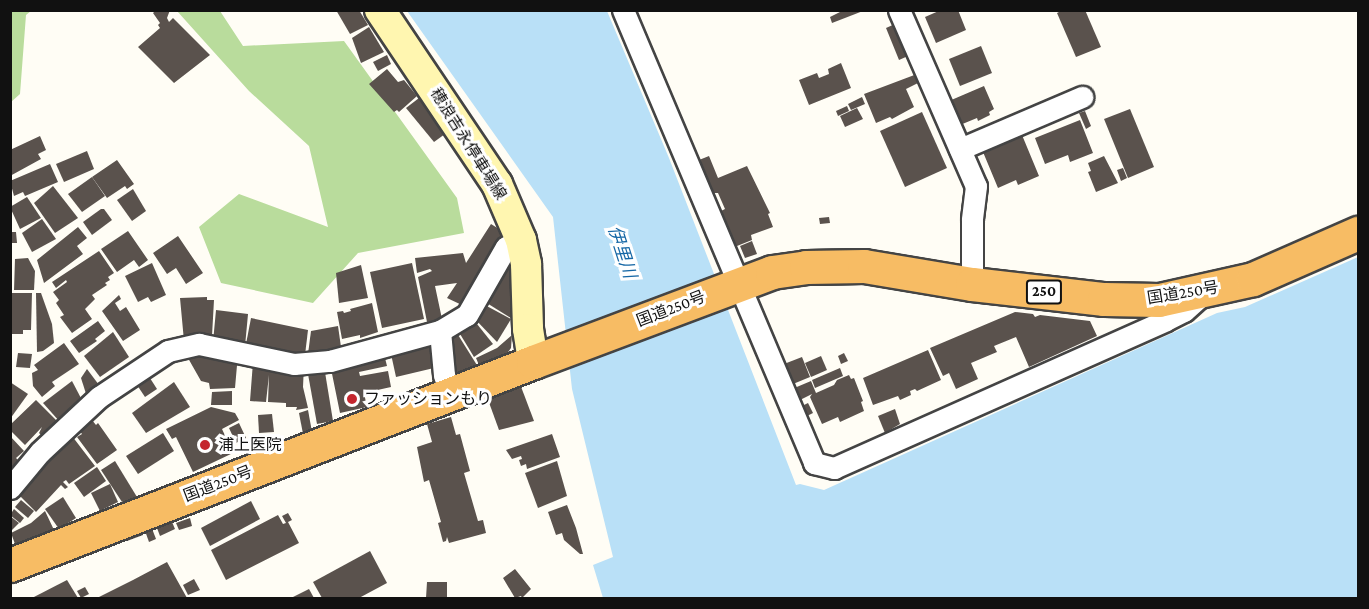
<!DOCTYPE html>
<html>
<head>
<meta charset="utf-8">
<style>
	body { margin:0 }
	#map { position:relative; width:1369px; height:609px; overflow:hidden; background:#fffdf5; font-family:"Crimson Pro","Noto Sans JP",serif }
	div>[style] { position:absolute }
	.forest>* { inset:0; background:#b9dc9c }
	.water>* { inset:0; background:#b9e0f7 }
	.building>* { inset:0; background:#5a524d }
	.roads { filter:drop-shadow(2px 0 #444) drop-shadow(-2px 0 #444) drop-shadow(0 2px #444) drop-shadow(0 -2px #444) }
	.minor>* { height:21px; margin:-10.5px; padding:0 10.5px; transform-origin:10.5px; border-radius:10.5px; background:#fff }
	.secondary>* { height:30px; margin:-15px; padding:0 15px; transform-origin:15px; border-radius:15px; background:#fff6b0 }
	.trunk>* { height:33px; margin:-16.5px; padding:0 16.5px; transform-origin:16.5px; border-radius:16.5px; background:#f7bc64 }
	.dots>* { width:16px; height:16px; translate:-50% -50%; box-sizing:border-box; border:3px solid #fff; border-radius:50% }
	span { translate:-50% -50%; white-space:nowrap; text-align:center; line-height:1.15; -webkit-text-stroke:6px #fff; paint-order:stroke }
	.shield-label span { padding:2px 4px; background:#fff; border:2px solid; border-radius:4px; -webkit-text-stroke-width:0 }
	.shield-label { font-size:15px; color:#111; font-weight:700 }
	.street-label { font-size:16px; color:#111 }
	.poi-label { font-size:16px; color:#111 }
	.left { translate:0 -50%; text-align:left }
	.water-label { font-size:18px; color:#1768a6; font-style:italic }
	.frame { position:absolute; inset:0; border:12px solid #111; pointer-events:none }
</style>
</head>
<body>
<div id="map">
	<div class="forest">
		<i style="clip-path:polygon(11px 10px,31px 11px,26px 15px,20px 94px,11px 102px)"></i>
		<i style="clip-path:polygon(177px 11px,220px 11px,243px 46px,344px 41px,457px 198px,464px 233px,358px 253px,313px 303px,221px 283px,199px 227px,239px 194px,328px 227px,309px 146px,249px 91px)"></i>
	</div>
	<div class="water">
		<i style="clip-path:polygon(407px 11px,607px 11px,669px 158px,796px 485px,800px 484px,824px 490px,1217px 313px,1245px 307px,1358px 257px,1358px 598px,603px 598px,593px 565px,613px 557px,572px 389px,553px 217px)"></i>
	</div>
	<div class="building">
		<i style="clip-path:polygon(156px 10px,170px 10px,167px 18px,169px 22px,173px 18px,210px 55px,174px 83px,138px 47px,160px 28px,158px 25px,160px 23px,153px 13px)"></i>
		<i style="clip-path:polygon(336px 10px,359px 10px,368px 25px,350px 34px)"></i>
		<i style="clip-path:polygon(844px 10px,863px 10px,863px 11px,832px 23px,830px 17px)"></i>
		<i style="clip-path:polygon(941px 10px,958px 10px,966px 30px,936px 43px,925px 17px)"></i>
		<i style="clip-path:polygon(1063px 10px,1085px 10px,1101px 47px,1076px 57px,1057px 13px)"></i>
		<i style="clip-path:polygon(895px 24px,908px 56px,899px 60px,886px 28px)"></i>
		<i style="clip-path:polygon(369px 27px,384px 52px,361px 63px,352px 38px)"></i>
		<i style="clip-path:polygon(981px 46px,992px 73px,960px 86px,949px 59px)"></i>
		<i style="clip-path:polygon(387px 55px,391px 64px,378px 71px,373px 62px)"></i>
		<i style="clip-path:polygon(841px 63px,851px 88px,809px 105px,799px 80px,817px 73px,819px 78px,829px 74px,828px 69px)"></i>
		<i style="clip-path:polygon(387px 69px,398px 82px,404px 80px,417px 96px,399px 112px,397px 110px,394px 112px,369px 84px)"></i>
		<i style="clip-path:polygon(917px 74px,920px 82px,906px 89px,914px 107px,892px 119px,890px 117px,876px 123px,864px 94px)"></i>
		<i style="clip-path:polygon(984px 86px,994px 109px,989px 112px,990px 115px,978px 121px,977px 118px,960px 125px,949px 101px)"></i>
		<i style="clip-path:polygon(862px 97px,865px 104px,851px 110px,848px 104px)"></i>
		<i style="clip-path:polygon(419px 98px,422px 98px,445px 134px,434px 142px,406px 108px)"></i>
		<i style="clip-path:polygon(847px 106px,849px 111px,838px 116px,836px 111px)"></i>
		<i style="clip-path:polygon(857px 108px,863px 119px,845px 127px,840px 116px)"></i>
		<i style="clip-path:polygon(1130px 109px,1154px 167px,1128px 178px,1104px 119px)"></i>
		<i style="clip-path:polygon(1085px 111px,1091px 126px,1086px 129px,1079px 113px)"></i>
		<i style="clip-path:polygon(922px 112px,947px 168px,905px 187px,880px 131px)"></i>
		<i style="clip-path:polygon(1080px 120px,1093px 153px,1070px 162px,1068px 155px,1045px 164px,1035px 138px)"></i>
		<i style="clip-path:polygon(1022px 135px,1039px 176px,1018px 185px,1016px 180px,998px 188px,983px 152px)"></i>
		<i style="clip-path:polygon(40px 136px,46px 150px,38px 154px,41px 159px,10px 176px,10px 150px)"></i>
		<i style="clip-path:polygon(87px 151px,94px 169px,64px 182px,56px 164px)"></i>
		<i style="clip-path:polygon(709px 156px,718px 178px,747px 166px,770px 213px,768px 214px,773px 227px,751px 235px,752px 240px,732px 248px,719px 212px,725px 209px,718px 193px,711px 193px,694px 162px)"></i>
		<i style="clip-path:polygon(1104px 156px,1118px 183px,1096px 192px,1088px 172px,1091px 171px,1088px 163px)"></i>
		<i style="clip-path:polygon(117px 160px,134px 184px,127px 189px,125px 186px,107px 198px,92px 177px)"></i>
		<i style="clip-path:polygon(50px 164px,58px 182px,25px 196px,23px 192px,14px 196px,10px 181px)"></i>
		<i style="clip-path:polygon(1123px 168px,1127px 178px,1121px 181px,1117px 170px)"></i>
		<i style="clip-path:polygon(92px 177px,105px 196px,82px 212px,68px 194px)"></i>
		<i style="clip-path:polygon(53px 186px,78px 218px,55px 233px,34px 203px)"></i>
		<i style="clip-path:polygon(133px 189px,146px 211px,132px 221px,117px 200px)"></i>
		<i style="clip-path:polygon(27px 197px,41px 218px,20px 229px,10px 207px)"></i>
		<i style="clip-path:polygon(101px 209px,104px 209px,112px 220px,92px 235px,83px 222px)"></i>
		<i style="clip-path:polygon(829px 217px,830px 223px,820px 224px,819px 218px)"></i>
		<i style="clip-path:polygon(42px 219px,56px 239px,32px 252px,22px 233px)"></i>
		<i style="clip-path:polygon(491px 224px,499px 229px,502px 235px,464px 306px,447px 298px,457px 283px,435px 286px,442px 319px,427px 322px,418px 277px,432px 271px,430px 269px,417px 273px,415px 258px,463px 253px,466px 263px)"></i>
		<i style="clip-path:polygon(78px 227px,87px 238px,77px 246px,83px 254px,44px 283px,37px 260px)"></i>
		<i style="clip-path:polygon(128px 231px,148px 260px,139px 267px,134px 260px,117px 272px,101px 249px)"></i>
		<i style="clip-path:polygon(10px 232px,16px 232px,17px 243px,10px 243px)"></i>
		<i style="clip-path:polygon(178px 236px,203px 273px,186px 284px,176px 268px,167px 274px,153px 253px)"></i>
		<i style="clip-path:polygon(752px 241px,757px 254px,745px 258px,740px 246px)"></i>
		<i style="clip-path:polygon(99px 251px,114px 273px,108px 277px,110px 280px,105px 283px,107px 285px,92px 295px,95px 299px,85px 309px,92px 319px,72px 333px,60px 317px,64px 315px,56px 303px,59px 300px,53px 292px,67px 282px,66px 280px,56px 288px,52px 282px)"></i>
		<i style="clip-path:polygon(28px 258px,35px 271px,34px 290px,14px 290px,15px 259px)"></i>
		<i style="clip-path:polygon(509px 259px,512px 307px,511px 318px,482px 300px)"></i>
		<i style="clip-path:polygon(152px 263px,166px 295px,151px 302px,148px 297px,138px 302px,125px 276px)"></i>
		<i style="clip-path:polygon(412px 263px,424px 319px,382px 328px,370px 272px)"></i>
		<i style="clip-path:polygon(361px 265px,368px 298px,339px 303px,336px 273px)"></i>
		<i style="clip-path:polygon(11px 293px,32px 293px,31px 330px,23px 330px,23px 334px,11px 334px)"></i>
		<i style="clip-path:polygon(36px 293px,41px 293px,52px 324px,54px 343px,43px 351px,37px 352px)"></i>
		<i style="clip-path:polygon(119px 295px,121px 299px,115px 303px,120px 311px,126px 307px,140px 330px,123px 341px,102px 311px)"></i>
		<i style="clip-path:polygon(207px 297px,207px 300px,214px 300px,212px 336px,184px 341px,180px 298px)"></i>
		<i style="clip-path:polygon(372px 303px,378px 332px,360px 338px,360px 335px,342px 339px,337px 312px,343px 311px,344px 313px,351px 311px,350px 309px)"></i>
		<i style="clip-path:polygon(483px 304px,511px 319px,497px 342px,473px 317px)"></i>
		<i style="clip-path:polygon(216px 310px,248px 314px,245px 346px,213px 342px)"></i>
		<i style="clip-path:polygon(1015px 312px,1033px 314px,1035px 317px,1040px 315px,1090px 321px,1097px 336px,1029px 367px,1016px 337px,994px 346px,997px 352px,971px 363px,978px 379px,956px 389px,949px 373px,943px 376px,930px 348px)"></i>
		<i style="clip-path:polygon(251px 318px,308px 330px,305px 355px,287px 355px,246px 344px)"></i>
		<i style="clip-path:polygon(473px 319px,493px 344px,474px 357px,457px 329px)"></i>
		<i style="clip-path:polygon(98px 321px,105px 331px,95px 339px,97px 341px,79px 353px,70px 341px)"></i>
		<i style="clip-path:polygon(338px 326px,341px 347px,308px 354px,311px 331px)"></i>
		<i style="clip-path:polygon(455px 330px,480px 370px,456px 379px,449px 366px,449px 335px)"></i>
		<i style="clip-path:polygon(113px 332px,129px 357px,100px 377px,84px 356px)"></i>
		<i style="clip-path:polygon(512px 335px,511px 348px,502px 361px,481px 370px,476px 358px,497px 348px)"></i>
		<i style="clip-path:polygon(430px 338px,434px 368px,396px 377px,389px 345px)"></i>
		<i style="clip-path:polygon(64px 343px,79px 364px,52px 382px,55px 386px,42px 397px,33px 386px,32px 373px,38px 370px,34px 365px)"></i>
		<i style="clip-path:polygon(383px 350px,387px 366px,359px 372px,360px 376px,388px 371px,391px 387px,364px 393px,367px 407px,340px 413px,329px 359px)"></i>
		<i style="clip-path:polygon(928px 350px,941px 380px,917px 391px,915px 389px,910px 391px,911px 395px,900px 400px,898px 396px,873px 405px,863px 378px)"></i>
		<i style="clip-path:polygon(184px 351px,238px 354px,235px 388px,210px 389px,209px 383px,201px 381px)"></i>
		<i style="clip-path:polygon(18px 353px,32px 354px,30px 368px,16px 367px)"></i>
		<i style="clip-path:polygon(844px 353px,848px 361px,841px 364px,838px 356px)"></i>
		<i style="clip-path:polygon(821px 356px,827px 370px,811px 377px,805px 363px)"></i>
		<i style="clip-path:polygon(802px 357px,810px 377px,793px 384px,784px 364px)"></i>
		<i style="clip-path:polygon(323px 360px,333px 421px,317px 424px,306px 363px)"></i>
		<i style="clip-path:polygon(253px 362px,304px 365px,303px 387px,308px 408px,296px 410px,297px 407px,286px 407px,286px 403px,268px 402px,269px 375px,266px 402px,250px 401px)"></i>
		<i style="clip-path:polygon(840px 368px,843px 376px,815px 388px,812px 380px)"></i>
		<i style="clip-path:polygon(87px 369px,102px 389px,88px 400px,81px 378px)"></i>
		<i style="clip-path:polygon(148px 375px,157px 389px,145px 397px,133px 379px)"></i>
		<i style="clip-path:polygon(849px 375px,851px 379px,854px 378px,863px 401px,861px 402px,864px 411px,840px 422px,838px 417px,822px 424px,810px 397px,812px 394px,798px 401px,792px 389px,811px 381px,816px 393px,834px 385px,837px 380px)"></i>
		<i style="clip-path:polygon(72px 381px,83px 402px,60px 422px,43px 403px)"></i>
		<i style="clip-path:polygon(10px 382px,28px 394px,10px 419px)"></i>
		<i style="clip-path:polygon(174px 382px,190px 407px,146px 433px,132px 413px)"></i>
		<i style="clip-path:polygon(520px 384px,534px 421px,499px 430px,487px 397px)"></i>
		<i style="clip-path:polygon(232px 391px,232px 405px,211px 405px,212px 392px)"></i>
		<i style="clip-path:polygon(36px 400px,57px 421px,42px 436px,39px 433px,42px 427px,25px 445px,10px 430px,10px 425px)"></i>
		<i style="clip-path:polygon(808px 403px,813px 413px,805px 417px,800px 407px)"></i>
		<i style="clip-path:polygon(211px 407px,235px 413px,239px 420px,222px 429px,233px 453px,193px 472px,176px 437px,172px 439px,166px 429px)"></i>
		<i style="clip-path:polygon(895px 409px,900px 424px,885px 433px,878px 416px)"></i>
		<i style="clip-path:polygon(308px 410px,312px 432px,303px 434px,299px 413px)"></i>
		<i style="clip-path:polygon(272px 414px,274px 432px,259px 433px,258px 415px)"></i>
		<i style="clip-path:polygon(451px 417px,456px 435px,460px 434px,470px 471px,464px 473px,478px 521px,483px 520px,486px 533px,449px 543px,447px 537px,446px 541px,443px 542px,438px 523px,441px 522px,429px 480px,424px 482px,417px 447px,432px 442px,427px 424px)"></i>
		<i style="clip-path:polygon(92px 420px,96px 425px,98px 423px,117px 450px,97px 464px,77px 437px,82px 434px,79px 430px)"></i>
		<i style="clip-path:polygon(239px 423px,246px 438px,236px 443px,229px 428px)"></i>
		<i style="clip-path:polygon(163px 433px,174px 451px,138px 474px,126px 456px)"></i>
		<i style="clip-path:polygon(552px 434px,560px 457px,527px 469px,526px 464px,521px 466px,519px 460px,522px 459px,521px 456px,512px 459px,506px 450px)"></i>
		<i style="clip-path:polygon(10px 436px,24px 451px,16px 458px,20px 462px,10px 472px)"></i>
		<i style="clip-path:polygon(72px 436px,95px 466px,69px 484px,66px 480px,63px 482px,68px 487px,65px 489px,61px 485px,36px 512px,11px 487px)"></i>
		<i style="clip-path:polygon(115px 461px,137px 497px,122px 502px,101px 470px)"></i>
		<i style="clip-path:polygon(557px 461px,567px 496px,538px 508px,525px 473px)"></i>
		<i style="clip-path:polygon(97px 467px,106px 481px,84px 497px,74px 483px)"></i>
		<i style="clip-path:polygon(110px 484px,118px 502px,100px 511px,91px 493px)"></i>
		<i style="clip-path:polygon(63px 497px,76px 518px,59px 529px,45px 509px)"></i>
		<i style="clip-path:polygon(21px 500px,34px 511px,28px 518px,15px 507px)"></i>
		<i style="clip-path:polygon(251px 501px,260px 519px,210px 546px,201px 528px)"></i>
		<i style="clip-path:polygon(567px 505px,576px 528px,583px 554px,580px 554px,564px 540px,562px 533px,556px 535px,548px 512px)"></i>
		<i style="clip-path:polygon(14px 509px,24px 518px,20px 523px,10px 515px)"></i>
		<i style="clip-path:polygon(45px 511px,54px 530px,15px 544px,11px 533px,31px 523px)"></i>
		<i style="clip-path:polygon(288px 513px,292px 520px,288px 522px,299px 543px,226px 580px,211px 550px,278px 515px,283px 524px,286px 523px,282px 516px)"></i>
		<i style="clip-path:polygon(10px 516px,19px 523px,10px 532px)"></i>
		<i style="clip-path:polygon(190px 518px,192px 526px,179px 530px,176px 523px)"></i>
		<i style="clip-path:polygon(172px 522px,175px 529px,160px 536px,157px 528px)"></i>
		<i style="clip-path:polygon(151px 526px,156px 539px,149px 542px,144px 528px)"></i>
		<i style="clip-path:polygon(141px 529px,143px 535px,127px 541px,125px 535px)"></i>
		<i style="clip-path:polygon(370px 551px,387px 583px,359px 598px,322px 598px,313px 582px)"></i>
		<i style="clip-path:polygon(167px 562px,187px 598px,97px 598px,133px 580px)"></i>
		<i style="clip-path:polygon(515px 569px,531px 589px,522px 598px,521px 596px,515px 598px,503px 578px)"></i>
		<i style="clip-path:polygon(194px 579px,200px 590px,188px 595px,183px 585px)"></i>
		<i style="clip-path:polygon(67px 580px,78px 598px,32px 598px)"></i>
		<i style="clip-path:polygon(427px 582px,447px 582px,447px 598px,426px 598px)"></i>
		<i style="clip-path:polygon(85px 587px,89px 594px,81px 598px,77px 591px)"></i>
		<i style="clip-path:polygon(309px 589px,314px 598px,291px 598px)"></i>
	</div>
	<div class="roads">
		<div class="minor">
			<i style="left:623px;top:10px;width:492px;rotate:67.1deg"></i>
			<i style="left:814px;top:463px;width:21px;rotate:14deg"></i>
			<i style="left:834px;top:468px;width:363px;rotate:-24deg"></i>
			<i style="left:1166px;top:320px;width:20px;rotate:-27deg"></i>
			<i style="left:1184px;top:311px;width:25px;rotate:-42deg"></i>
			<i style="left:899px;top:10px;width:192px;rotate:66.4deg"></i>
			<i style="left:976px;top:186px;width:34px;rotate:97deg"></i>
			<i style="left:972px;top:220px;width:64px;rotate:90deg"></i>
			<i style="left:960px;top:149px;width:133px;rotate:-23.1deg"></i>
			<i style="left:440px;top:331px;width:44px;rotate:84.8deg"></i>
			<i style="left:444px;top:375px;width:20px;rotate:72deg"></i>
			<i style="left:10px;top:488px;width:47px;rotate:-50.2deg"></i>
			<i style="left:40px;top:452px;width:81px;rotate:-43deg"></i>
			<i style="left:99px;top:397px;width:83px;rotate:-33.7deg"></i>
			<i style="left:168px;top:351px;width:32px;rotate:-13deg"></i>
			<i style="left:199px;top:344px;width:97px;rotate:11.9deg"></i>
			<i style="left:294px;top:364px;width:36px;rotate:-5deg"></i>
			<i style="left:330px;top:361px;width:114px;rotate:-15.3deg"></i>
			<i style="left:440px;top:331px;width:31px;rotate:-31deg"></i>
			<i style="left:467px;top:315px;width:78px;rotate:-60.2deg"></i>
			<i style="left:506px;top:247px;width:17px;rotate:-25deg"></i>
		</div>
		<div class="secondary">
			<i style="left:380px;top:10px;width:210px;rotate:56.1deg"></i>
			<i style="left:497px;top:184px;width:61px;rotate:66.8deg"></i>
			<i style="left:521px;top:240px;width:25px;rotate:78deg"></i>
			<i style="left:526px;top:264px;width:65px;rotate:88.2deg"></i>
			<i style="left:528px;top:329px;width:33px;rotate:81deg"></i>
		</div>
		<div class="trunk">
			<i style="left:10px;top:565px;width:561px;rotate:-21.21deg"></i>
			<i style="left:533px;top:362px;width:255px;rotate:-20.6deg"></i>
			<i style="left:772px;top:272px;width:34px;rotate:-8deg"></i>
			<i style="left:806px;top:267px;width:58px;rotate:-1deg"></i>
			<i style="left:864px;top:266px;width:109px;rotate:9.5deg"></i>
			<i style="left:972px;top:284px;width:133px;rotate:6.5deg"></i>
			<i style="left:1104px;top:299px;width:55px;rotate:1deg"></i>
			<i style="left:1159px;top:300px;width:96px;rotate:-12.6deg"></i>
			<i style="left:1253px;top:279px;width:115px;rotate:-23.7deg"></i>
		</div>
	</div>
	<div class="dots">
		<i style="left:352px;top:399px;background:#c4262e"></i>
		<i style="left:205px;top:445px;background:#c4262e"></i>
	</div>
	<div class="shield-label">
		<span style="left:1044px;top:292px">250</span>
	</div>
	<div class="street-label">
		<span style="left:468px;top:144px;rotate:58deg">穂浪吉永停車場線</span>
		<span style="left:1183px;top:293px;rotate:-9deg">国道250号</span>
		<span style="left:671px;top:309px;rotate:-21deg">国道250号</span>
		<span style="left:218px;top:484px;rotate:-21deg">国道250号</span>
	</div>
	<div class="poi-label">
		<span class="left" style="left:364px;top:399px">ファッションもり</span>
		<span class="left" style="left:218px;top:445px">浦上医院</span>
	</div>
	<div class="water-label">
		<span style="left:622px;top:252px;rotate:72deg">伊里川</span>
	</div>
	<div class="frame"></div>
</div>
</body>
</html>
